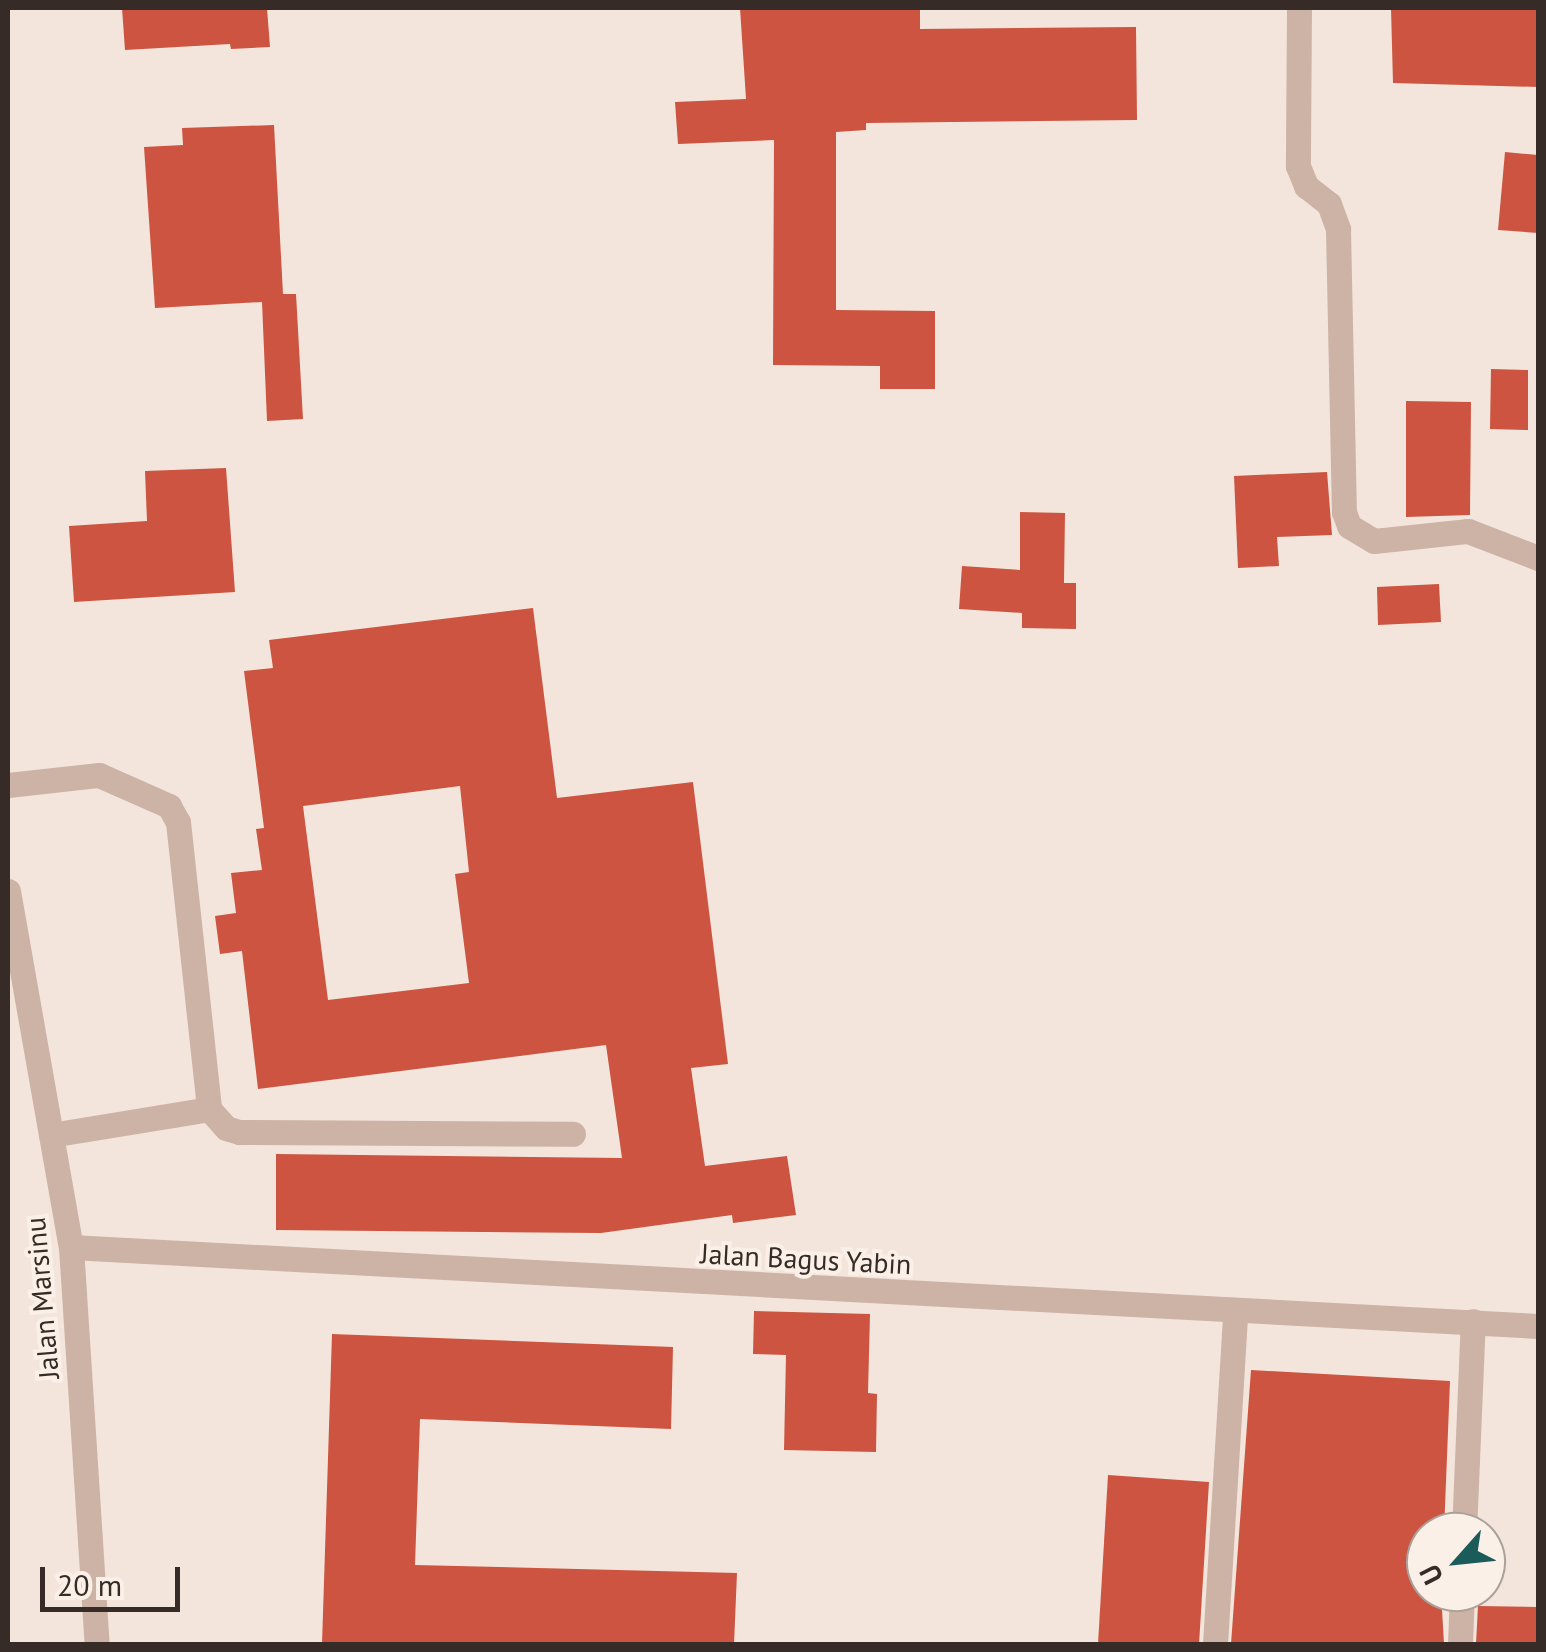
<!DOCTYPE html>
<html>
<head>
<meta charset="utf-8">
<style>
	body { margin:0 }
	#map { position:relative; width:1546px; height:1652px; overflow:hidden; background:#f3e5db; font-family:"PT Sans",sans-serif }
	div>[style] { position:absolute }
	.building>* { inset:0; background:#cc5440 }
	.minor>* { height:25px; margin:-12.5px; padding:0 12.5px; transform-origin:12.5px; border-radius:12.5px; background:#ccb3a6 }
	span { translate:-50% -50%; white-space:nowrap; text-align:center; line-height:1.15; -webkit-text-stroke:8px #faf0e7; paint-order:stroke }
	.street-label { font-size:28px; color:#372b27 }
	.frame { position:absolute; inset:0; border:10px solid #372b27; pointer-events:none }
	.north { position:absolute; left:1406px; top:1512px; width:100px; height:100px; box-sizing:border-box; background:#faf0e7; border:2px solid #aca19a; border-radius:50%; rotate:243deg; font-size:28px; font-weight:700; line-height:40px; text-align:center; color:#372b27 }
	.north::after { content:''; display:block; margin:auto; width:35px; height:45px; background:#1b5b59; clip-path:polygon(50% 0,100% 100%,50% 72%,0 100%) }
	.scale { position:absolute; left:40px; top:1567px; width:140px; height:45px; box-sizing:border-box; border:5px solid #372b27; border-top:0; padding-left:12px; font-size:30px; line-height:35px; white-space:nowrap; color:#372b27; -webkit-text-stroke:8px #faf0e7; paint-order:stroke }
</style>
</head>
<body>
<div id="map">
	<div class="building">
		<i style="clip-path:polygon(122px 8px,267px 8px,270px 47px,231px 49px,230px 44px,125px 50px)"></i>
		<i style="clip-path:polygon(740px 8px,920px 8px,920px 29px,1136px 27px,1137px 120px,866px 123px,866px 130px,836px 132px,836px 310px,935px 311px,935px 389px,880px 389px,880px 366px,773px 365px,774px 140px,678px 144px,675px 102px,746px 99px)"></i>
		<i style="clip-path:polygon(1391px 8px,1538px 8px,1538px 87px,1393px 83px)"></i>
		<i style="clip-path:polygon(274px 125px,283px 294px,296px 294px,303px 419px,267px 421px,262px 302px,155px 308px,144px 147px,183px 145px,182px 128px)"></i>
		<i style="clip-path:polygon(1505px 152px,1538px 155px,1538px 233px,1498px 230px)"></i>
		<i style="clip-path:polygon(1491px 369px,1528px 370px,1528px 430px,1490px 429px)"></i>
		<i style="clip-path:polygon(1406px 401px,1471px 402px,1470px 515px,1406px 517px)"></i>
		<i style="clip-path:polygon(226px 468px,235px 592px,74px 602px,69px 526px,147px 521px,145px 471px)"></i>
		<i style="clip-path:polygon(1327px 472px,1332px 535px,1277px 537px,1279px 566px,1238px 568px,1234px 476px)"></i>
		<i style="clip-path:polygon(1020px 512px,1065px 513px,1064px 583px,1076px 583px,1076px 629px,1022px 628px,1022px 613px,959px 609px,962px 566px,1020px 570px)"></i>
		<i style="clip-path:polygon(1439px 584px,1441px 622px,1378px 625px,1377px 587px)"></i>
		<i style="clip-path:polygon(evenodd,533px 608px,557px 798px,693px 782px,728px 1064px,691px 1068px,705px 1166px,787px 1156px,796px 1215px,733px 1223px,732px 1215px,601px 1233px,276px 1230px,276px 1154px,622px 1158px,606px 1045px,258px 1089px,242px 951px,220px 954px,215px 916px,236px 913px,231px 873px,262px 870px,256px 829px,264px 828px,244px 671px,273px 668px,269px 640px,533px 608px,460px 786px,469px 872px,455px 874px,469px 983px,328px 1000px,303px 806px,460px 786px)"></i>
		<i style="clip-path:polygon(754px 1311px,870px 1314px,868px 1393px,877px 1394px,876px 1452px,784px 1450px,786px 1355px,753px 1354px)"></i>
		<i style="clip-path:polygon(332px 1334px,673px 1347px,671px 1429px,420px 1419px,415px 1565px,737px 1573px,734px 1644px,322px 1644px)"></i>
		<i style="clip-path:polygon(1251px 1370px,1450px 1381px,1444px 1532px,1426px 1532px,1426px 1592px,1441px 1592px,1444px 1644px,1231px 1644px)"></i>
		<i style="clip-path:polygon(1108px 1475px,1209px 1482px,1199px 1644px,1098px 1644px)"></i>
		<i style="clip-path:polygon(1478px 1606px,1538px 1607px,1538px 1644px,1476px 1644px)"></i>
	</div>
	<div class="minor">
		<i style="left:1299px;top:8px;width:158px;rotate:90.4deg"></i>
		<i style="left:1298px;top:166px;width:22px;rotate:68deg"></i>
		<i style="left:1306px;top:186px;width:29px;rotate:38deg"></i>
		<i style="left:1329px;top:204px;width:27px;rotate:70deg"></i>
		<i style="left:1338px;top:229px;width:283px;rotate:88.8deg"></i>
		<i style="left:1344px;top:512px;width:15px;rotate:70deg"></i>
		<i style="left:1349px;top:526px;width:29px;rotate:31deg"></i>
		<i style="left:1374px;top:541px;width:95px;rotate:-6.1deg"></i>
		<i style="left:1468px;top:531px;width:75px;rotate:21.1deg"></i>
		<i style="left:8px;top:785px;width:92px;rotate:-6.3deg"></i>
		<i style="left:99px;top:775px;width:77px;rotate:23.9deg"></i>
		<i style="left:169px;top:806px;width:18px;rotate:61deg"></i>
		<i style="left:178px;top:822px;width:289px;rotate:83.8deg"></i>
		<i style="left:209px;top:1109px;width:25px;rotate:48deg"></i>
		<i style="left:226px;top:1128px;width:14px;rotate:17deg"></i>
		<i style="left:239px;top:1132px;width:334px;rotate:0.3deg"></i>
		<i style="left:8px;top:891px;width:362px;rotate:80deg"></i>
		<i style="left:71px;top:1247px;width:398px;rotate:86.3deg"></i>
		<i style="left:51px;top:1135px;width:160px;rotate:-9.3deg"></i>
		<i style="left:71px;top:1247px;width:1469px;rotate:3.08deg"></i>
		<i style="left:1464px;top:1532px;width:211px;rotate:-87.6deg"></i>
		<i style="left:1215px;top:1644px;width:332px;rotate:-86.5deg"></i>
		<i style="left:1460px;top:1644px;width:52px;rotate:-87.8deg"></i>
	</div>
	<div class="street-label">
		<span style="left:806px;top:1259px;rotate:3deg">Jalan Bagus Yabin</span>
		<span style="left:42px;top:1298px;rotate:-95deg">Jalan Marsinu</span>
	</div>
	<div class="frame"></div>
	<div class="north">U</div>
	<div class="scale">20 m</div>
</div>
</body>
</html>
